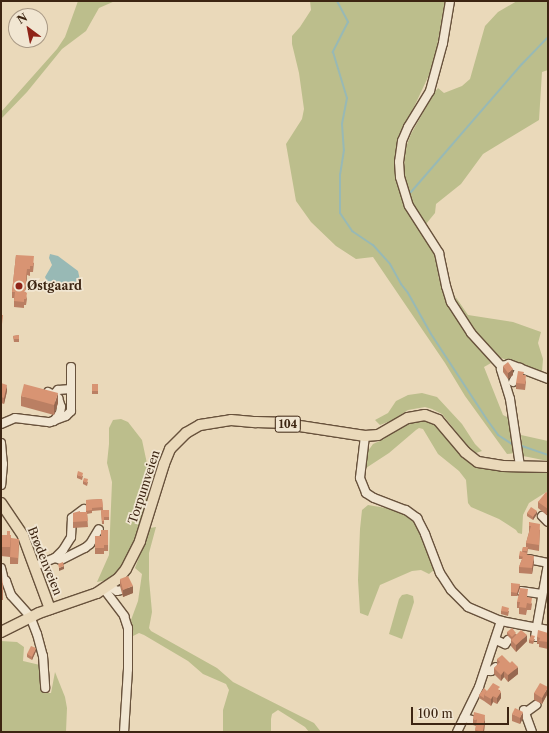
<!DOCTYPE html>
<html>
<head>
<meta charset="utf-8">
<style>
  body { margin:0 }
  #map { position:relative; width:549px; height:733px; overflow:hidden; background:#ead9ba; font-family:"Libre Caslon Text",serif }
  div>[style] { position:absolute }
  .green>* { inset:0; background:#bcbe8c }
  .water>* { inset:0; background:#98b9b5 }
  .stream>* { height:2px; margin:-1px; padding:0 1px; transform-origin:1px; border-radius:1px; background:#98b9b5 }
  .roads { filter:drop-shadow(1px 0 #68523c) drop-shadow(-1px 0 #68523c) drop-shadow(0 1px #68523c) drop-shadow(0 -1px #68523c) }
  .minor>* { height:8px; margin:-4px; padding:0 4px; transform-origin:4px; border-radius:4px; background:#f1e6d2 }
  .major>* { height:10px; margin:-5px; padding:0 5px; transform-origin:5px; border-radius:5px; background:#ead9ba }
  .wall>* { inset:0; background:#ba7f63 }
  .shaded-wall>* { inset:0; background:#976850 }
  .building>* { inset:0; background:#d89473 }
  .dots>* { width:11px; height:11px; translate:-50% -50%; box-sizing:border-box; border:2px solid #f1e6d2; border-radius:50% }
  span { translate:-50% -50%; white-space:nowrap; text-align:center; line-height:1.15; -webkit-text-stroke:3.5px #f1e6d2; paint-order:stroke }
  .shield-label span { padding:1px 3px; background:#f1e6d2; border:1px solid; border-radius:3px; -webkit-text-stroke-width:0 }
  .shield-label { font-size:11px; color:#3d2512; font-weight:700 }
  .poi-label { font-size:12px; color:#3d2512; font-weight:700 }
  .left { translate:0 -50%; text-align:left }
  .street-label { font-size:12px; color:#3d2512 }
  .frame { position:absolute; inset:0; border:2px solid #3d2512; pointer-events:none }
  .north { position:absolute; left:8px; top:8px; width:40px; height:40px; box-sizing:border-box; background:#f1e6d2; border:1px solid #a99985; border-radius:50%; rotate:328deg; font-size:11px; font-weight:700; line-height:16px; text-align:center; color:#3d2512 }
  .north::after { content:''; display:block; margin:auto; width:14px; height:18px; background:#8f2418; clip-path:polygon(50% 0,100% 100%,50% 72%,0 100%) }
  .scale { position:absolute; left:411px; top:707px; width:98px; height:18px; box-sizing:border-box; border:2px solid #3d2512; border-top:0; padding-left:5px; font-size:12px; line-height:14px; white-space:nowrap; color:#3d2512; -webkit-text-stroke:3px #f1e6d2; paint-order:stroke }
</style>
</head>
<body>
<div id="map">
  <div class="green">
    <div style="clip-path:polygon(78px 1px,115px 1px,99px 8px,86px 31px,62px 49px,27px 92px,1px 119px,1px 112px,57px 49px,65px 37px)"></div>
    <div style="clip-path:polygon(310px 1px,445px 1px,436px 52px,429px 75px,399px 139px,395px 167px,397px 181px,402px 199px,435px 254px,439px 279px,450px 307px,463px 328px,491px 363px,484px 367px,503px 415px,511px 419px,515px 453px,507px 454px,465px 396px,445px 363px,373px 257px,356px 259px,336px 246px,311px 222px,296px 201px,286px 144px,302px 119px,304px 109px,299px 73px,292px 44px,292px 36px,300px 27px,311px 10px)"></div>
    <div style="clip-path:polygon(517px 1px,548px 1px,548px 70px,542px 72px,539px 120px,483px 154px,461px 184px,436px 204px,435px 213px,426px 224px,420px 216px,407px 194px,403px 177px,406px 147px,411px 134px,434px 93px,438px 88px,444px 93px,462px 86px,470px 79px,485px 26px,498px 12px)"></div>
    <div style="clip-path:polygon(455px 296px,468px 315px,513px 322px,541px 332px,538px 343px,543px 359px,542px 372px,495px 356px,472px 331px,458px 306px)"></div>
    <div style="clip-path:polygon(422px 393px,437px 397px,462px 424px,475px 444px,482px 451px,476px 453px,467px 445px,442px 414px,432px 409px,425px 407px,408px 410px,393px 420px,380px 425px,375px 420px,388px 413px,396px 401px,408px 395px)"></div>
    <div style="clip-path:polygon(422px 418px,436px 423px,456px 450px,471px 464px,480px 467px,548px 472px,548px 491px,529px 503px,523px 515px,522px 534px,518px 533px,516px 530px,499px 519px,471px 507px,468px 503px,466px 480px,459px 471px,438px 454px,423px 429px,419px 428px,416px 430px,389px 453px,366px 468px,368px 451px,373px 444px,384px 439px,389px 433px,402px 425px)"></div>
    <div style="clip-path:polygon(121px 419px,128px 422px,142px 440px,149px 473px,154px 481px,139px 531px,120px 571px,108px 580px,97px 582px,109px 555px,112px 482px,107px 463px,109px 444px,109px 428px,113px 420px)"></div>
    <div style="clip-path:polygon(521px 435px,548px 441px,548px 461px,523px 456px)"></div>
    <div style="clip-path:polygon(368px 505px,398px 510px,410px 518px,419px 529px,434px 570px,429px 574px,421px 570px,412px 571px,380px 585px,368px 616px,360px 613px,358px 580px,360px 529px,362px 510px)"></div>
    <div style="clip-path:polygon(156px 527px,149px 553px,149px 579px,152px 612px,149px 628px,151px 631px,217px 668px,233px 682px,314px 723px,321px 732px,309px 732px,305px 727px,278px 710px,272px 714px,271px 719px,271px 732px,223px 732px,223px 710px,229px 690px,226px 684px,203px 674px,188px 661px,144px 635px,139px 633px,133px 636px,130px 632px,132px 625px,131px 620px,138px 601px,142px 574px,135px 568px,150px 528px)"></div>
    <div style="clip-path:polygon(407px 594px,413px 596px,414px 602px,402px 639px,389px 634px,399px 599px,402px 595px)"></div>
    <div style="clip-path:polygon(1px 641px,17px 642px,24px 647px,23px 661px,40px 665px,44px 669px,43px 693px,51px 693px,55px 672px,65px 697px,67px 708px,66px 732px,1px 732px)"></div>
  </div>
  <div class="water">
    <div style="clip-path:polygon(50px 254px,58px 256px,78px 271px,80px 280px,76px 286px,70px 289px,51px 290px,45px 277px,52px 265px,49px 258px)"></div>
  </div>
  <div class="stream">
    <div style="left:337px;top:1px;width:24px;rotate:62deg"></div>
    <div style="left:348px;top:22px;width:34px;rotate:117deg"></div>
    <div style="left:333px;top:52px;width:48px;rotate:73.1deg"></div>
    <div style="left:347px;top:98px;width:26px;rotate:101deg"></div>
    <div style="left:342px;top:124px;width:26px;rotate:86deg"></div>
    <div style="left:344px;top:150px;width:24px;rotate:99deg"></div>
    <div style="left:340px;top:174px;width:39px;rotate:90deg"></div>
    <div style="left:340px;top:213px;width:22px;rotate:56deg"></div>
    <div style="left:352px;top:231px;width:25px;rotate:34deg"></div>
    <div style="left:373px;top:245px;width:25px;rotate:48deg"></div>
    <div style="left:390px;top:264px;width:23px;rotate:61deg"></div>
    <div style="left:401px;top:284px;width:11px;rotate:52deg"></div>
    <div style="left:408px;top:293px;width:47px;rotate:60.7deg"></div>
    <div style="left:431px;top:334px;width:104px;rotate:56.8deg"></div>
    <div style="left:488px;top:421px;width:17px;rotate:54deg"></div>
    <div style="left:498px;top:435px;width:17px;rotate:33deg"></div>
    <div style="left:411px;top:192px;width:169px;rotate:-49.1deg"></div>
    <div style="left:522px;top:64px;width:37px;rotate:-46deg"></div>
    <div style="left:522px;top:446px;width:28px;rotate:19deg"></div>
  </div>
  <div class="roads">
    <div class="minor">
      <div style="left:450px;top:1px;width:43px;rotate:99.5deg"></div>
      <div style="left:443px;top:43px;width:50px;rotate:105.2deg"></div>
      <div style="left:430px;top:91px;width:42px;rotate:121.4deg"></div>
      <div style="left:408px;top:127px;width:15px;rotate:113deg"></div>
      <div style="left:402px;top:141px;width:21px;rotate:98deg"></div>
      <div style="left:399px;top:162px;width:15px;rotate:86deg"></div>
      <div style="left:400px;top:177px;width:30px;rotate:73deg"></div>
      <div style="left:409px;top:206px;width:56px;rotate:57.4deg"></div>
      <div style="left:439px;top:253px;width:34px;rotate:78deg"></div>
      <div style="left:446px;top:286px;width:17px;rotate:73deg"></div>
      <div style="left:451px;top:302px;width:37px;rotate:57deg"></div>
      <div style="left:471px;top:333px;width:46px;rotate:47.6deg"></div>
      <div style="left:513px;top:382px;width:16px;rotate:-63deg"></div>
      <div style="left:48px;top:392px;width:12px;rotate:31deg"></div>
      <div style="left:58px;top:398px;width:9px;rotate:72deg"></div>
      <div style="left:61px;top:407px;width:6px;rotate:99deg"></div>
      <div style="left:60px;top:413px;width:10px;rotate:127deg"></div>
      <div style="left:53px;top:395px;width:7px;rotate:-45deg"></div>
      <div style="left:58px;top:390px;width:13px;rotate:-4deg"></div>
      <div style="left:1px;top:424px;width:15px;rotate:-23deg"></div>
      <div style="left:15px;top:418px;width:35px;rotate:7deg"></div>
      <div style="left:50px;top:422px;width:17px;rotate:-21deg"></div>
      <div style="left:66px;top:416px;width:7px;rotate:-45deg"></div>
      <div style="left:71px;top:411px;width:44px;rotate:-90deg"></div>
      <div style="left:365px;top:436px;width:42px;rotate:96.8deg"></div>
      <div style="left:360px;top:478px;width:16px;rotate:68deg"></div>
      <div style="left:366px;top:493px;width:9px;rotate:32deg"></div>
      <div style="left:374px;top:498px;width:34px;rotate:21deg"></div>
      <div style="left:406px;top:510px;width:14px;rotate:36deg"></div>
      <div style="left:417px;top:518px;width:18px;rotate:63deg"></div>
      <div style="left:425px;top:534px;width:42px;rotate:69deg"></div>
      <div style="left:440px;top:573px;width:20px;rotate:57deg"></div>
      <div style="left:451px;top:590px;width:24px;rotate:45deg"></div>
      <div style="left:468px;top:607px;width:36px;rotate:23deg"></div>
      <div style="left:1px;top:443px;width:21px;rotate:85deg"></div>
      <div style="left:3px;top:464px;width:21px;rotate:95deg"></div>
      <div style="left:520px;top:466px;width:68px;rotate:-98.5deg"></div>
      <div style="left:510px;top:399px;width:31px;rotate:-107deg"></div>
      <div style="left:501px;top:369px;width:4px;rotate:-56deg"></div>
      <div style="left:503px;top:366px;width:6px;rotate:-18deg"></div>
      <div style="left:509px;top:364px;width:42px;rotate:21deg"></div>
      <div style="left:542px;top:516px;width:8px;rotate:45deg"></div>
      <div style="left:55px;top:558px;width:6px;rotate:18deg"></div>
      <div style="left:61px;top:560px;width:27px;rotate:-27deg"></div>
      <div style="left:85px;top:548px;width:6px;rotate:-39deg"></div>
      <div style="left:90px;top:544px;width:17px;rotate:-59deg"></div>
      <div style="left:528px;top:559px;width:20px;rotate:11deg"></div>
      <div style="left:35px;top:566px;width:22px;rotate:-22deg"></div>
      <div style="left:55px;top:558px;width:11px;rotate:-45deg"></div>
      <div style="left:63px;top:550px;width:15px;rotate:-58deg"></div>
      <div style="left:71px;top:537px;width:19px;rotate:-87deg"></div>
      <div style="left:72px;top:518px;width:15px;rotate:-37deg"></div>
      <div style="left:1px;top:568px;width:8px;rotate:76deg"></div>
      <div style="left:1px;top:576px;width:7px;rotate:45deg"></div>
      <div style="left:6px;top:581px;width:15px;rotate:70deg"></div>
      <div style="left:11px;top:595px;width:28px;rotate:48deg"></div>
      <div style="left:30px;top:616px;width:19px;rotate:69deg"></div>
      <div style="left:37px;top:634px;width:23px;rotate:75deg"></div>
      <div style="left:43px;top:656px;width:32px;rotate:86deg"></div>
      <div style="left:109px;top:586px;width:9px;rotate:32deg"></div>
      <div style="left:117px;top:591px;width:4px;rotate:-14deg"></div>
      <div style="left:104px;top:589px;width:34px;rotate:53deg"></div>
      <div style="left:124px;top:616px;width:13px;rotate:72deg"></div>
      <div style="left:128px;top:628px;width:41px;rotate:90deg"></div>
      <div style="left:128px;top:669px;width:63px;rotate:93.6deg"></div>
      <div style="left:521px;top:591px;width:21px;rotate:8deg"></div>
      <div style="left:535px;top:637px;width:74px;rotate:-79.9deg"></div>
      <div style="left:496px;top:640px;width:10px;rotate:24deg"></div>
      <div style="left:505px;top:644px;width:5px;rotate:-53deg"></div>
      <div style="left:485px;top:671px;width:6px"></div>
      <div style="left:491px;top:671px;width:6px;rotate:-39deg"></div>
      <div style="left:524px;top:710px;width:23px;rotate:70deg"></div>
      <div style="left:525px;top:713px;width:14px;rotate:-36deg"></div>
      <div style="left:464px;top:718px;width:8px;rotate:14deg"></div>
      <div style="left:457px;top:732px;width:50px;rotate:-63.9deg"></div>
      <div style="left:479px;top:687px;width:70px;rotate:-71.6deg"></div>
      <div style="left:501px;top:621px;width:48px;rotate:10.8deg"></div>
    </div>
    <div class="major">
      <div style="left:1px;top:503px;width:40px;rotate:56deg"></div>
      <div style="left:23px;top:536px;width:78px;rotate:69.7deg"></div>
      <div style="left:1px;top:632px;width:42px;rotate:-26.6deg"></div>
      <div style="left:39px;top:613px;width:61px;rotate:-19deg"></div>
      <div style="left:97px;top:593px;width:25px;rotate:-34deg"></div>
      <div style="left:118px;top:579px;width:13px;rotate:-51deg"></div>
      <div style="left:126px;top:569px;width:31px;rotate:-63deg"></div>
      <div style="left:140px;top:541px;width:81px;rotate:-72.7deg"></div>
      <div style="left:164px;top:464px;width:16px;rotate:-68deg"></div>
      <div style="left:170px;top:449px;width:23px;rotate:-45deg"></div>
      <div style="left:186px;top:433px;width:16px;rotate:-30deg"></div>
      <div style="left:200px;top:425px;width:31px;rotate:-9deg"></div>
      <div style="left:231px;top:420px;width:25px;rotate:5deg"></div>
      <div style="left:256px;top:422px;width:24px;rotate:2deg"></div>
      <div style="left:280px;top:423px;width:86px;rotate:8.7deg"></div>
      <div style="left:365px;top:436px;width:13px;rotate:-4deg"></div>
      <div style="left:378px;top:435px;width:34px;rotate:-30deg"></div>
      <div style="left:408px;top:418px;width:17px;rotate:-10deg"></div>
      <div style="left:425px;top:415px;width:14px;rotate:21deg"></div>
      <div style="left:438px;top:420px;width:42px;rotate:49.8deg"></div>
      <div style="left:465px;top:452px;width:16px;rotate:38deg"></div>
      <div style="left:478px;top:462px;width:25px;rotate:9deg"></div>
      <div style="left:503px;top:466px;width:45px;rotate:1.3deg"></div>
    </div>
  </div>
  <div class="wall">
    <div style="clip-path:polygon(16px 255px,34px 263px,33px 272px,30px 272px,30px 276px,27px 275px,25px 292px,27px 299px,26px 305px,24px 305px,24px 308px,14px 307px,14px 298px,12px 298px,12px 292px)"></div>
    <div style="clip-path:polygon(19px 335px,19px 342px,14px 342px,13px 336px)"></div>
    <div style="clip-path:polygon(503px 366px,513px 375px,508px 379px,503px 372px)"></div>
    <div style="clip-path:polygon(524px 375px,526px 382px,525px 390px,516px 389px,516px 383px)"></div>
    <div style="clip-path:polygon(1px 383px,7px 391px,4px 404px,1px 403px)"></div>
    <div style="clip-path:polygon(92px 384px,98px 384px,98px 394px,92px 394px)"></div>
    <div style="clip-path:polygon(21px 396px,58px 403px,54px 415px,21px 406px)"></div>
    <div style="clip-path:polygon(77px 475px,83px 476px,82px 480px,77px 478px)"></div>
    <div style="clip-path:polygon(83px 481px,88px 482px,87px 486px,83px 484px)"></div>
    <div style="clip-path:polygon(548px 493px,548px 516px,538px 508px,538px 502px)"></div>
    <div style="clip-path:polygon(102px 499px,103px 510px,92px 511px,92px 513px,87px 514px,88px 527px,73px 528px,73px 513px,86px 512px,86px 500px)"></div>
    <div style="clip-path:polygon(101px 510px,109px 517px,109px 520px,104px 520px,104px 524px,102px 524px)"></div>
    <div style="clip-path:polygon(527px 513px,537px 514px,533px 520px,527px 516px)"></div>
    <div style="clip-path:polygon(529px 522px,540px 530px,539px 551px,528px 549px,527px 555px,534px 562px,532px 574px,519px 573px,519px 567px,522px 559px,519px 559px,519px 556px,522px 552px,523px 547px,526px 547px,526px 543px,529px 532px)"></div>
    <div style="clip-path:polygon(108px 530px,108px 551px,104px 551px,104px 554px,95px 554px,95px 536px,101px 536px)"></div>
    <div style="clip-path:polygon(1px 535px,10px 535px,11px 538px,19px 545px,18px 564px,10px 564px,10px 557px,1px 556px)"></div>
    <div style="clip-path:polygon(1px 572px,3px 590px,3px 600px,1px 600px)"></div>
    <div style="clip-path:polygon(120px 579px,133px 593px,123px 597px,120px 586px)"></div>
    <div style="clip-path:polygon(511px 583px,520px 588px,517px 596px,511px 596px)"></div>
    <div style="clip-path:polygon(528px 597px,532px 604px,531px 610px,527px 610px,526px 615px,519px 614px,519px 608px,517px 608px,517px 602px)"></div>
    <div style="clip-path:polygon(501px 611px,509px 611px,508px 616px,501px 614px)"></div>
    <div style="clip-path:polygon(507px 632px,516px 634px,527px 641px,516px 652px,511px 646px,511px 639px,507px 635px)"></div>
    <div style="clip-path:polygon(548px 633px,548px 649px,539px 647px,539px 644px,537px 644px,537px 637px)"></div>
    <div style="clip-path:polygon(535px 639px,533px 644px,529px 643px,529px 640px)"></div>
    <div style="clip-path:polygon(36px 651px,32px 660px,27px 657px,27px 654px)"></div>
    <div style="clip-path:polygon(497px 659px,510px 663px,518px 674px,508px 682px,504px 677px,501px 681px,494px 674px,494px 668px,497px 665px)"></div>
    <div style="clip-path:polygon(500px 690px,501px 698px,497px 704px,493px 702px,491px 706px,484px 701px,484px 700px,484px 701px,479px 698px,479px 695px,487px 691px)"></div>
    <div style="clip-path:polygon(534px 693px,548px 693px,542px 704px,534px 700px)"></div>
    <div style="clip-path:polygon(512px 714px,523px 718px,520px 724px,512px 721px)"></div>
    <div style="clip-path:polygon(473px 719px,485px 721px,484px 732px,475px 732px,476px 726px,473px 725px)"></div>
  </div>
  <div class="shaded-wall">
    <div style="clip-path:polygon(27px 269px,27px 275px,25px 299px,25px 292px)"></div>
    <div style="clip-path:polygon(513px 369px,513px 375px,508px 379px,508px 373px)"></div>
    <div style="clip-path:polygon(7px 385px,7px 391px,4px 404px,4px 398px)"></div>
    <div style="clip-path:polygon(58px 393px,58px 403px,54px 415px,54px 405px)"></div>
    <div style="clip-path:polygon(537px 511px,537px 514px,533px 520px,533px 517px)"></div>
    <div style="clip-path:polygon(534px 556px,534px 562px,532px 574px,532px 568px)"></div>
    <div style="clip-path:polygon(64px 566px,64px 569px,59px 571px,59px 568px)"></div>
    <div style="clip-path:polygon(520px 584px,520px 588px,517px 596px,517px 593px)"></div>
    <div style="clip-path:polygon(133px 586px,133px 593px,123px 597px,123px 590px)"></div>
    <div style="clip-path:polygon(527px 635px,527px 641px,516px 652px,516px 645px)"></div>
    <div style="clip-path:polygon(36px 648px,36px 651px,32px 660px,32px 657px)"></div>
    <div style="clip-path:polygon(518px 667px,518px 674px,508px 682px,508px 675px)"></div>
    <div style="clip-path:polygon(504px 671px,504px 677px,501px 681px,501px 675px)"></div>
    <div style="clip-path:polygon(548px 687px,548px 693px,542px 704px,542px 698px)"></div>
    <div style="clip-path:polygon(501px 692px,501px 698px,497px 704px,497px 698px)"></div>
    <div style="clip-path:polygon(493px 696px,493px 702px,491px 706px,491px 699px)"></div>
    <div style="clip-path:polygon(523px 712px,523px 718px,520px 724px,520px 718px)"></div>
    <div style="clip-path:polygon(485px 715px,485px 721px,484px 732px,483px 732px)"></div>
  </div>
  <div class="building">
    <div style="clip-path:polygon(1px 246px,2px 246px,1px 255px)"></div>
    <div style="clip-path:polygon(16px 255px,34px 256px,33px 266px,30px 266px,30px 269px,27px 269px,25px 292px,27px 293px,26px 299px,24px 299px,24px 302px,14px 301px,15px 292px,12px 292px)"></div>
    <div style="clip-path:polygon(1px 257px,2px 257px,2px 266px,1px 266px)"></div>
    <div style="clip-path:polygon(1px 315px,3px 315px,2px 324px,1px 324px)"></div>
    <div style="clip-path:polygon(19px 335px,19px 339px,14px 339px,13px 336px)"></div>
    <div style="clip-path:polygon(508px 362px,513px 369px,508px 373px,503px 366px)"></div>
    <div style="clip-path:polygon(518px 371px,524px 372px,523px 375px,526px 375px,525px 384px,516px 383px)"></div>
    <div style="clip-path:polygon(1px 383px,7px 385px,4px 398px,1px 397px)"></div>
    <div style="clip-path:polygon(24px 384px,58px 393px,54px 405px,21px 396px)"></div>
    <div style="clip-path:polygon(92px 384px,98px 384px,98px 391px,92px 391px)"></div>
    <div style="clip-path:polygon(78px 471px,83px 473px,82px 477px,77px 475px)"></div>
    <div style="clip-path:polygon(84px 478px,88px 479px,87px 483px,83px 481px)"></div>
    <div style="clip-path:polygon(546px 492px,548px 493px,548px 509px,538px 502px)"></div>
    <div style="clip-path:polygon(102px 499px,103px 507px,92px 508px,92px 510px,86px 511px,86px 500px)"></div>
    <div style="clip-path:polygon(531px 507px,537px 511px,533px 517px,527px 513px)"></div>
    <div style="clip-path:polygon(101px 510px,109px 510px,109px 517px,104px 517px,104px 521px,102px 521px)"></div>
    <div style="clip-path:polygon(80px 511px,80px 512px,87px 512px,88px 521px,73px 522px,73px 513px)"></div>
    <div style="clip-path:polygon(529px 522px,540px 524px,539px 545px,526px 543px,531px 526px,529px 526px)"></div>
    <div style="clip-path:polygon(101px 530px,108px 530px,108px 545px,104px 545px,104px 548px,95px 548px,95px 536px,101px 536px)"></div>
    <div style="clip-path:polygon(7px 531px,10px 531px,10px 535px,7px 535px)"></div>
    <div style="clip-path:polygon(1px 535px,11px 535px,10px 547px,1px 547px)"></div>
    <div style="clip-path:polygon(11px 538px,19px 539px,18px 558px,10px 557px)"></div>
    <div style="clip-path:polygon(523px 547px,528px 547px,527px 551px,522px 551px)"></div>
    <div style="clip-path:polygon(520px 551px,527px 553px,526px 555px,524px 554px,524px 557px,519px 556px)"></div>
    <div style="clip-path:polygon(524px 554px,534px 556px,532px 568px,519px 567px)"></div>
    <div style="clip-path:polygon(63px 562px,64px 566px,59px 568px,58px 564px)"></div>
    <div style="clip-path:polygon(1px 572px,2px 572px,3px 590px,1px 591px)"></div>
    <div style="clip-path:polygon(128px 576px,133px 586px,123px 590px,120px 579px)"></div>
    <div style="clip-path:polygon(511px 583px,520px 584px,517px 593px,511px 592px)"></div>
    <div style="clip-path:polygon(520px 588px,528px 589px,527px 597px,532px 598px,531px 604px,527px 603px,526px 608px,519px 607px,520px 602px,517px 602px)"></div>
    <div style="clip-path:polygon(502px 606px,509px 608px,508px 612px,501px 611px)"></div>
    <div style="clip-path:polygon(512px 628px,516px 633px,512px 637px,507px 632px)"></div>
    <div style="clip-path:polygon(521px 630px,527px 635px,516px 645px,511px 640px)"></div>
    <div style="clip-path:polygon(538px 630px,548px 633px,548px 642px,539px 641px,540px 638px,537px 637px)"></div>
    <div style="clip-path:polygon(531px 635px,535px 636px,533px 641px,529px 640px)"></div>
    <div style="clip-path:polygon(31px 646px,36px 648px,32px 657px,27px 654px)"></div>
    <div style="clip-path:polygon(502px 655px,510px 663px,512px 661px,518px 667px,508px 675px,504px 671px,501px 675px,494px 668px,500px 662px,497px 659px)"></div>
    <div style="clip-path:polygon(493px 683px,500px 687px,498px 689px,501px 692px,497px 698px,493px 696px,491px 699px,484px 695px)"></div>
    <div style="clip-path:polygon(540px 683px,548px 687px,542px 698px,534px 693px)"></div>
    <div style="clip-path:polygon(484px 688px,487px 691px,484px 695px,484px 698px,479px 695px)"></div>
    <div style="clip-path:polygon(515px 708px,523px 712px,520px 718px,512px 714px)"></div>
    <div style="clip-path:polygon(474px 712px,485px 715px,483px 732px,475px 730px,477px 720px,473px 719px)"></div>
    <div style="clip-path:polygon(516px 731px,520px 731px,520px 732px,516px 732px)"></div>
  </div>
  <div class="dots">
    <div style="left:19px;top:286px;background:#8f2418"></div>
  </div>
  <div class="shield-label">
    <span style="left:288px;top:424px">104</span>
  </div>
  <div class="poi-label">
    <span class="left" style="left:27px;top:286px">Østgaard</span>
  </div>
  <div class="street-label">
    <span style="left:144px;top:487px;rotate:-72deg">Torpumveien</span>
    <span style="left:45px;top:561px;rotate:68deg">Brødenveien</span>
  </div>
  <div class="frame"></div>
  <div class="north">N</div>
  <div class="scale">100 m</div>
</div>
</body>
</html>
